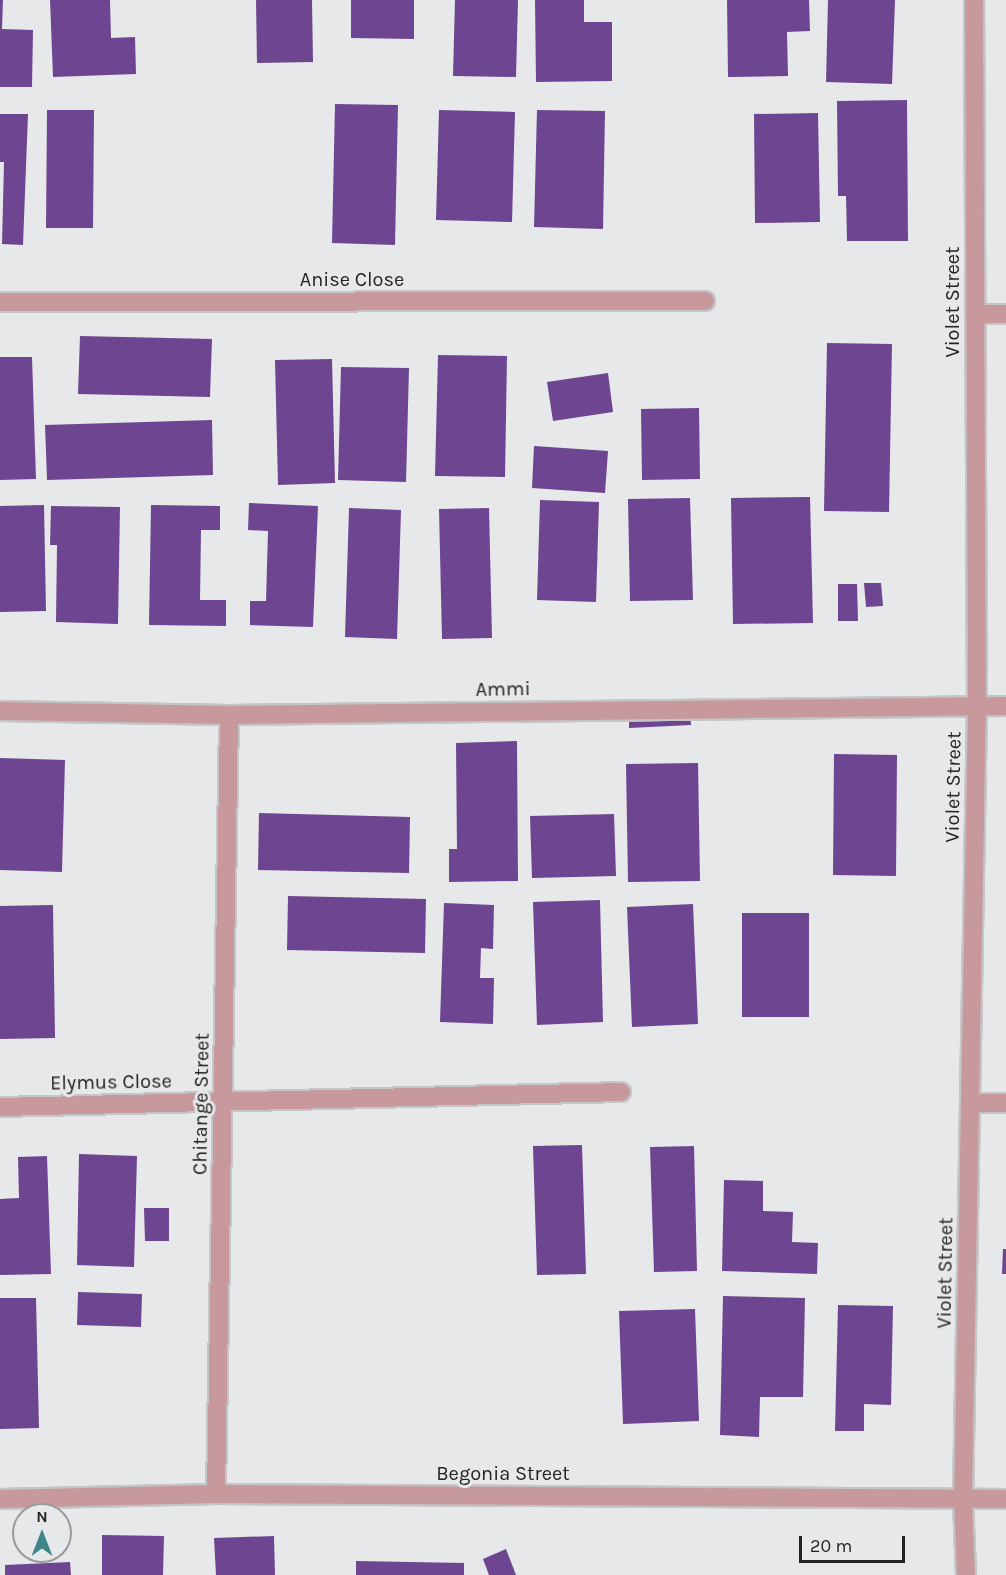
<!DOCTYPE html>
<html>
<head>
<meta charset="utf-8">
<style>
  body { margin:0 }
  #map { position:relative; width:1006px; height:1575px; overflow:hidden; background:#e7e8e9; font-family:Karla,sans-serif }
  div>[style] { position:absolute }
  .building>* { inset:0; background:#6e4591 }
  .roads { filter:drop-shadow(2px 0 #c4c5c5) drop-shadow(-2px 0 #c4c5c5) drop-shadow(0 2px #c4c5c5) drop-shadow(0 -2px #c4c5c5) }
  .minor>* { height:18px; margin:-9px; padding:0 9px; transform-origin:9px; border-radius:9px; background:#c8999c }
  span { translate:-50% -50%; white-space:nowrap; text-align:center; line-height:1.15; -webkit-text-stroke:6px #e7e8e9; paint-order:stroke }
  .street-label { font-size:20px; color:#232323 }
  .north { position:absolute; left:12px; top:1503px; width:60px; height:60px; box-sizing:border-box; background:#e7e8e9; border:2px solid #99999a; border-radius:50%; rotate:0deg; font-size:16px; font-weight:700; line-height:24px; text-align:center; color:#232323 }
  .north::after { content:''; display:block; margin:auto; width:21px; height:27px; background:#3e8689; clip-path:polygon(50% 0,100% 100%,50% 72%,0 100%) }
  .scale { position:absolute; left:799px; top:1536px; width:106px; height:27px; box-sizing:border-box; border:3px solid #232323; border-top:0; padding-left:8px; font-size:18px; line-height:21px; white-space:nowrap; color:#232323; -webkit-text-stroke:4px #e7e8e9; paint-order:stroke }
</style>
</head>
<body>
<div id="map">
  <div class="building">
    <div style="clip-path:polygon(0 0,3px 0,2px 29px,33px 30px,32px 87px,0 87px)"></div>
    <div style="clip-path:polygon(50px 0,110px 0,111px 38px,135px 37px,136px 74px,53px 77px)"></div>
    <div style="clip-path:polygon(256px 0,312px 0,313px 62px,257px 63px)"></div>
    <div style="clip-path:polygon(351px 0,414px 0,414px 39px,351px 38px)"></div>
    <div style="clip-path:polygon(455px 0,518px 0,516px 77px,453px 76px)"></div>
    <div style="clip-path:polygon(535px 0,584px 0,584px 22px,612px 22px,612px 81px,536px 82px)"></div>
    <div style="clip-path:polygon(727px 0,809px 0,810px 31px,787px 32px,788px 76px,728px 77px)"></div>
    <div style="clip-path:polygon(828px 0,895px 0,892px 84px,826px 82px)"></div>
    <div style="clip-path:polygon(907px 100px,908px 241px,847px 241px,846px 196px,838px 196px,837px 101px)"></div>
    <div style="clip-path:polygon(335px 104px,398px 105px,395px 245px,332px 243px)"></div>
    <div style="clip-path:polygon(47px 110px,94px 110px,93px 228px,46px 228px)"></div>
    <div style="clip-path:polygon(439px 110px,515px 112px,512px 222px,436px 220px)"></div>
    <div style="clip-path:polygon(537px 110px,605px 111px,603px 229px,534px 227px)"></div>
    <div style="clip-path:polygon(818px 113px,820px 222px,755px 223px,754px 114px)"></div>
    <div style="clip-path:polygon(0 114px,28px 114px,23px 245px,2px 244px,4px 162px,0 162px)"></div>
    <div style="clip-path:polygon(80px 336px,212px 339px,210px 397px,78px 394px)"></div>
    <div style="clip-path:polygon(827px 343px,892px 344px,889px 512px,824px 511px)"></div>
    <div style="clip-path:polygon(438px 355px,507px 356px,505px 477px,435px 476px)"></div>
    <div style="clip-path:polygon(0 357px,32px 357px,36px 479px,0 480px)"></div>
    <div style="clip-path:polygon(332px 359px,335px 483px,278px 485px,275px 360px)"></div>
    <div style="clip-path:polygon(341px 367px,409px 368px,406px 482px,338px 480px)"></div>
    <div style="clip-path:polygon(608px 373px,613px 412px,553px 421px,547px 382px)"></div>
    <div style="clip-path:polygon(699px 408px,700px 479px,642px 480px,641px 409px)"></div>
    <div style="clip-path:polygon(212px 420px,213px 475px,47px 480px,45px 425px)"></div>
    <div style="clip-path:polygon(534px 446px,608px 451px,605px 493px,532px 488px)"></div>
    <div style="clip-path:polygon(810px 497px,813px 623px,733px 624px,731px 498px)"></div>
    <div style="clip-path:polygon(690px 498px,693px 600px,630px 601px,628px 499px)"></div>
    <div style="clip-path:polygon(540px 500px,599px 502px,596px 602px,537px 600px)"></div>
    <div style="clip-path:polygon(249px 503px,318px 506px,313px 627px,250px 625px,250px 601px,266px 601px,268px 531px,248px 530px)"></div>
    <div style="clip-path:polygon(44px 505px,46px 611px,0 612px,0 506px)"></div>
    <div style="clip-path:polygon(151px 505px,220px 506px,220px 530px,201px 530px,200px 600px,226px 600px,226px 626px,149px 625px)"></div>
    <div style="clip-path:polygon(51px 506px,120px 507px,118px 624px,56px 622px,57px 545px,50px 545px)"></div>
    <div style="clip-path:polygon(349px 508px,401px 510px,397px 639px,345px 637px)"></div>
    <div style="clip-path:polygon(489px 508px,492px 638px,442px 639px,439px 509px)"></div>
    <div style="clip-path:polygon(864px 583px,881px 583px,883px 606px,866px 607px)"></div>
    <div style="clip-path:polygon(838px 584px,857px 584px,858px 621px,838px 621px)"></div>
    <div style="clip-path:polygon(690px 701px,691px 725px,629px 728px,629px 703px)"></div>
    <div style="clip-path:polygon(517px 741px,518px 881px,449px 882px,449px 849px,457px 849px,456px 743px)"></div>
    <div style="clip-path:polygon(834px 754px,897px 755px,896px 876px,833px 875px)"></div>
    <div style="clip-path:polygon(0 758px,65px 760px,62px 872px,0 870px)"></div>
    <div style="clip-path:polygon(698px 763px,700px 881px,628px 882px,626px 764px)"></div>
    <div style="clip-path:polygon(259px 813px,410px 817px,409px 873px,258px 870px)"></div>
    <div style="clip-path:polygon(614px 814px,616px 876px,532px 878px,530px 816px)"></div>
    <div style="clip-path:polygon(288px 896px,426px 899px,425px 953px,287px 950px)"></div>
    <div style="clip-path:polygon(600px 900px,603px 1022px,537px 1025px,533px 902px)"></div>
    <div style="clip-path:polygon(444px 903px,494px 905px,493px 949px,481px 948px,480px 978px,494px 978px,493px 1024px,440px 1022px)"></div>
    <div style="clip-path:polygon(693px 904px,698px 1024px,632px 1027px,627px 907px)"></div>
    <div style="clip-path:polygon(53px 905px,55px 1038px,0 1039px,0 906px)"></div>
    <div style="clip-path:polygon(742px 913px,809px 913px,809px 1017px,742px 1017px)"></div>
    <div style="clip-path:polygon(582px 1145px,586px 1274px,537px 1275px,533px 1146px)"></div>
    <div style="clip-path:polygon(694px 1146px,697px 1271px,654px 1272px,650px 1147px)"></div>
    <div style="clip-path:polygon(79px 1154px,137px 1156px,134px 1267px,77px 1265px)"></div>
    <div style="clip-path:polygon(47px 1156px,51px 1274px,0 1275px,0 1199px,19px 1198px,18px 1157px)"></div>
    <div style="clip-path:polygon(724px 1180px,763px 1181px,763px 1211px,793px 1212px,792px 1242px,818px 1243px,817px 1274px,722px 1271px)"></div>
    <div style="clip-path:polygon(144px 1208px,169px 1208px,169px 1241px,145px 1241px)"></div>
    <div style="clip-path:polygon(1003px 1249px,1006px 1249px,1006px 1274px,1002px 1274px)"></div>
    <div style="clip-path:polygon(78px 1292px,142px 1294px,141px 1327px,77px 1325px)"></div>
    <div style="clip-path:polygon(723px 1296px,805px 1298px,803px 1397px,760px 1397px,759px 1437px,720px 1435px)"></div>
    <div style="clip-path:polygon(0 1298px,36px 1298px,39px 1428px,0 1429px)"></div>
    <div style="clip-path:polygon(838px 1305px,893px 1306px,891px 1405px,864px 1404px,864px 1431px,835px 1431px)"></div>
    <div style="clip-path:polygon(695px 1309px,699px 1421px,623px 1424px,619px 1311px)"></div>
    <div style="clip-path:polygon(102px 1535px,164px 1536px,163px 1575px,102px 1575px)"></div>
    <div style="clip-path:polygon(274px 1536px,275px 1575px,216px 1575px,214px 1538px)"></div>
    <div style="clip-path:polygon(506px 1549px,516px 1575px,489px 1575px,483px 1559px)"></div>
    <div style="clip-path:polygon(356px 1561px,464px 1563px,464px 1575px,356px 1575px)"></div>
    <div style="clip-path:polygon(70px 1562px,71px 1575px,5px 1575px,5px 1565px)"></div>
  </div>
  <div class="roads">
    <div class="minor">
      <div style="left:0;top:302px;width:705px;rotate:-0.08deg"></div>
      <div style="left:975px;top:314px;width:31px"></div>
      <div style="left:0;top:711px;width:229px;rotate:1deg"></div>
      <div style="left:229px;top:715px;width:777px;rotate:-0.66deg"></div>
      <div style="left:971px;top:1103px;width:35px"></div>
      <div style="left:0;top:1107px;width:621px;rotate:-1.38deg"></div>
      <div style="left:216px;top:1494px;width:779px;rotate:-89.04deg"></div>
      <div style="left:0;top:1499px;width:216px;rotate:-1.3deg"></div>
      <div style="left:216px;top:1494px;width:790px;rotate:0.36deg"></div>
      <div style="left:966px;top:1575px;width:76px;rotate:-92.3deg"></div>
      <div style="left:963px;top:1499px;width:793px;rotate:-88.99deg"></div>
      <div style="left:977px;top:706px;width:706px;rotate:-90.24deg"></div>
    </div>
  </div>
  <div class="street-label">
    <span style="left:352px;top:279px">Anise Close</span>
    <span style="left:952px;top:302px;rotate:-90deg">Violet Street</span>
    <span style="left:503px;top:689px;rotate:-1deg">Ammi</span>
    <span style="left:953px;top:787px;rotate:-89deg">Violet Street</span>
    <span style="left:111px;top:1082px;rotate:-1deg">Elymus Close</span>
    <span style="left:201px;top:1104px;rotate:-89deg">Chitange Street</span>
    <span style="left:945px;top:1273px;rotate:-89deg">Violet Street</span>
    <span style="left:503px;top:1473px">Begonia Street</span>
  </div>
  <div class="north">N</div>
  <div class="scale">20 m</div>
</div>
</body>
</html>
